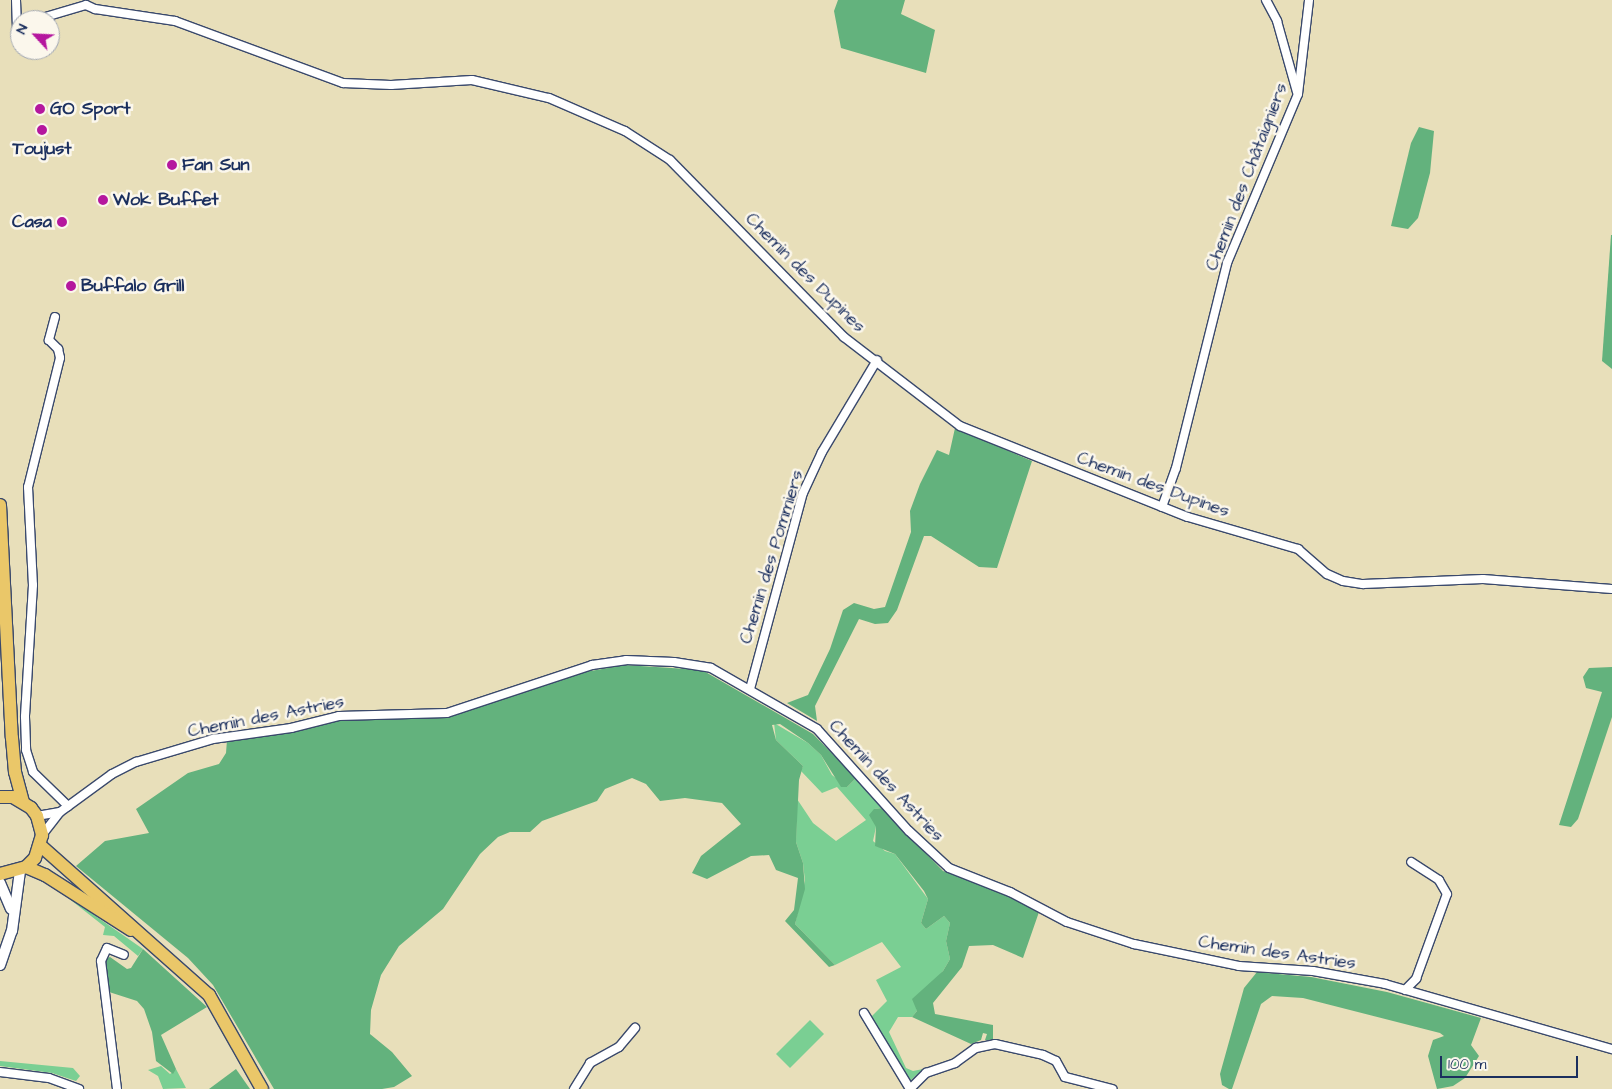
<!DOCTYPE html>
<html>
<head>
<meta charset="utf-8">
<style>
  body { margin:0 }
  #map { position:relative; width:1612px; height:1089px; overflow:hidden; background:#e8dfba; font-family:"Architects Daughter",sans-serif }
  div>[style] { position:absolute }
  .green>* { inset:0; background:#7acf93 }
  .forest>* { inset:0; background:#63b27d }
  .roads { filter:drop-shadow(1px 0 #3a496c) drop-shadow(-1px 0 #3a496c) drop-shadow(0 1px #3a496c) drop-shadow(0 -1px #3a496c) }
  .minor>* { height:8px; margin:-4px; padding:0 4px; transform-origin:4px; border-radius:4px; background:#fff }
  .tertiary>* { height:10px; margin:-5px; padding:0 5px; transform-origin:5px; border-radius:5px; background:#fff }
  .primary>* { height:12px; margin:-6px; padding:0 6px; transform-origin:6px; border-radius:6px; background:#eac769 }
  .dots>* { width:14px; height:14px; translate:-50% -50%; box-sizing:border-box; border:2px solid #fbf7ec; border-radius:50% }
  span { translate:-50% -50%; white-space:nowrap; text-align:center; line-height:1.15; -webkit-text-stroke:5px #fbf7ec; paint-order:stroke }
  .poi-label { font-size:18px; color:#1b2f5e; font-weight:700 }
  .left { translate:0 -50%; text-align:left }
  .right { translate:-100% -50%; text-align:right }
  .street-label { font-size:18px; color:#1b2f5e }
  .north { position:absolute; left:10px; top:10px; width:50px; height:50px; box-sizing:border-box; background:#fbf7ec; border:1px solid #a1a7b3; border-radius:50%; rotate:295deg; font-size:14px; font-weight:700; line-height:20px; text-align:center; color:#1b2f5e }
  .north::after { content:''; display:block; margin:auto; width:18px; height:22px; background:#b5179e; clip-path:polygon(50% 0,100% 100%,50% 72%,0 100%) }
  .scale { position:absolute; left:1440px; top:1056px; width:138px; height:22px; box-sizing:border-box; border:2px solid #1b2f5e; border-top:0; padding-left:6px; font-size:15px; line-height:18px; white-space:nowrap; color:#1b2f5e; -webkit-text-stroke:4px #fbf7ec; paint-order:stroke }
</style>
</head>
<body>
<div id="map">
  <div class="green">
    <div style="clip-path:polygon(774px 723px,808px 743px,821px 755px,832px 775px,847px 787px,856px 778px,882px 808px,874px 809px,876px 827px,873px 841px,885px 851px,895px 854px,928px 899px,921px 923px,926px 929px,944px 916px,950px 923px,946px 941px,950px 959px,943px 971px,916px 1004px,917px 1011px,912px 1017px,898px 1017px,889px 1032px,906px 1068px,913px 1071px,923px 1069px,910px 1081px,904px 1077px,868px 1020px,887px 1001px,876px 980px,901px 967px,882px 942px,835px 965px,795px 924px,805px 881px,803px 863px,796px 842px,797px 799px,813px 823px,836px 841px,866px 820px,837px 787px,822px 793px,801px 771px,803px 766px,776px 740px)"></div>
    <div style="clip-path:polygon(58px 890px,143px 949px,138px 956px,114px 936px,103px 935px,105px 927px)"></div>
    <div style="clip-path:polygon(810px 1020px,824px 1034px,790px 1068px,776px 1054px)"></div>
    <div style="clip-path:polygon(0 1061px,73px 1068px,80px 1076px,76px 1081px,52px 1073px,0 1066px)"></div>
    <div style="clip-path:polygon(161px 1066px,170px 1074px,176px 1069px,186px 1088px,163px 1089px,158px 1076px,148px 1070px)"></div>
  </div>
  <div class="forest">
    <div style="clip-path:polygon(838px 0,905px 0,901px 14px,935px 30px,926px 73px,841px 48px,834px 11px)"></div>
    <div style="clip-path:polygon(1419px 127px,1434px 131px,1430px 173px,1418px 218px,1408px 229px,1391px 226px,1411px 143px)"></div>
    <div style="clip-path:polygon(1611px 235px,1612px 235px,1612px 369px,1602px 361px)"></div>
    <div style="clip-path:polygon(955px 428px,1032px 461px,997px 568px,979px 567px,931px 536px,924px 536px,897px 610px,888px 623px,875px 624px,859px 619px,815px 706px,817px 721px,787px 703px,808px 695px,830px 649px,843px 610px,854px 603px,874px 609px,885px 607px,911px 532px,910px 511px,920px 484px,937px 450px,949px 455px)"></div>
    <div style="clip-path:polygon(625px 665px,702px 670px,813px 734px,856px 778px,847px 787px,841px 787px,821px 755px,808px 743px,780px 724px,772px 725px,776px 740px,803px 766px,799px 780px,796px 842px,803px 863px,805px 889px,795px 924px,835px 965px,829px 967px,785px 921px,794px 910px,798px 878px,776px 870px,769px 855px,751px 856px,707px 879px,692px 873px,701px 856px,741px 824px,722px 803px,685px 798px,660px 801px,646px 784px,632px 778px,605px 789px,597px 801px,542px 821px,530px 832px,510px 832px,498px 837px,480px 854px,443px 909px,399px 946px,381px 975px,371px 1010px,370px 1034px,392px 1052px,412px 1076px,394px 1087px,382px 1089px,274px 1089px,213px 985px,188px 958px,76px 866px,105px 841px,149px 833px,136px 809px,188px 773px,219px 764px,226px 753px,227px 740px,335px 720px,453px 715px,579px 673px)"></div>
    <div style="clip-path:polygon(1612px 667px,1612px 717px,1578px 819px,1571px 827px,1559px 825px,1602px 692px,1586px 688px,1583px 677px,1589px 668px)"></div>
    <div style="clip-path:polygon(882px 808px,943px 871px,1006px 894px,1039px 912px,1023px 958px,993px 945px,969px 946px,962px 967px,933px 1003px,935px 1014px,993px 1025px,993px 1041px,985px 1040px,987px 1034px,983px 1033px,981px 1040px,971px 1044px,912px 1017px,917px 1011px,912px 999px,943px 971px,950px 959px,946px 941px,950px 923px,944px 916px,926px 929px,921px 923px,928px 899px,924px 891px,895px 854px,875px 846px,876px 827px,869px 815px,874px 809px)"></div>
    <div style="clip-path:polygon(143px 949px,207px 1007px,161px 1035px,176px 1069px,173px 1074px,156px 1061px,152px 1032px,144px 1009px,137px 1001px,106px 991px,105px 959px,110px 957px,127px 969px,131px 968px)"></div>
    <div style="clip-path:polygon(1257px 972px,1311px 977px,1387px 992px,1481px 1018px,1471px 1045px,1479px 1056px,1465px 1078px,1453px 1086px,1437px 1089px,1428px 1056px,1433px 1040px,1444px 1036px,1440px 1033px,1303px 998px,1272px 996px,1261px 1004px,1232px 1089px,1229px 1089px,1222px 1085px,1220px 1074px,1244px 988px)"></div>
    <div style="clip-path:polygon(236px 1069px,250px 1089px,209px 1089px)"></div>
  </div>
  <div class="roads">
    <div class="minor">
      <div style="left:16px;top:0;width:28px;rotate:88deg"></div>
      <div style="left:17px;top:28px;width:3px;rotate:-18deg"></div>
      <div style="left:1266px;top:0;width:24px;rotate:62deg"></div>
      <div style="left:1277px;top:21px;width:74px;rotate:74.3deg"></div>
      <div style="left:35px;top:20px;width:53px;rotate:-16.4deg"></div>
      <div style="left:86px;top:5px;width:10px;rotate:24deg"></div>
      <div style="left:95px;top:9px;width:81px;rotate:8.5deg"></div>
      <div style="left:175px;top:21px;width:179px;rotate:20.3deg"></div>
      <div style="left:343px;top:83px;width:48px;rotate:2.4deg"></div>
      <div style="left:391px;top:85px;width:81px;rotate:-3.5deg"></div>
      <div style="left:472px;top:80px;width:79px;rotate:13.2deg"></div>
      <div style="left:549px;top:98px;width:83px;rotate:23.5deg"></div>
      <div style="left:625px;top:131px;width:54px;rotate:32.8deg"></div>
      <div style="left:670px;top:160px;width:248px;rotate:45.5deg"></div>
      <div style="left:844px;top:337px;width:146px;rotate:37.5deg"></div>
      <div style="left:960px;top:426px;width:245px;rotate:21.8deg"></div>
      <div style="left:1188px;top:517px;width:115px;rotate:16.2deg"></div>
      <div style="left:1298px;top:549px;width:38px;rotate:41deg"></div>
      <div style="left:1327px;top:574px;width:17px;rotate:24deg"></div>
      <div style="left:1343px;top:581px;width:20px;rotate:9deg"></div>
      <div style="left:1363px;top:584px;width:120px;rotate:-2.4deg"></div>
      <div style="left:1483px;top:579px;width:129px;rotate:4.4deg"></div>
      <div style="left:55px;top:317px;width:24px;rotate:105deg"></div>
      <div style="left:49px;top:340px;width:13px;rotate:45deg"></div>
      <div style="left:58px;top:349px;width:9px;rotate:77deg"></div>
      <div style="left:60px;top:358px;width:133px;rotate:103.9deg"></div>
      <div style="left:28px;top:487px;width:98px;rotate:87.1deg"></div>
      <div style="left:33px;top:585px;width:132px;rotate:93.5deg"></div>
      <div style="left:25px;top:717px;width:33px;rotate:88deg"></div>
      <div style="left:26px;top:750px;width:23px;rotate:72deg"></div>
      <div style="left:33px;top:772px;width:49px;rotate:44.2deg"></div>
      <div style="left:1162px;top:507px;width:41px;rotate:-70.3deg"></div>
      <div style="left:1176px;top:468px;width:211px;rotate:-76deg"></div>
      <div style="left:1227px;top:263px;width:183px;rotate:-67.2deg"></div>
      <div style="left:1298px;top:94px;width:95px;rotate:-83.3deg"></div>
      <div style="left:750px;top:689px;width:203px;rotate:-74.9deg"></div>
      <div style="left:803px;top:493px;width:45px;rotate:-65.1deg"></div>
      <div style="left:822px;top:452px;width:107px;rotate:-59.1deg"></div>
      <div style="left:37px;top:816px;width:23px;rotate:-10deg"></div>
      <div style="left:42px;top:835px;width:29px;rotate:-52deg"></div>
      <div style="left:60px;top:812px;width:64px;rotate:-36.2deg"></div>
      <div style="left:112px;top:774px;width:27px;rotate:-27deg"></div>
      <div style="left:136px;top:762px;width:80px;rotate:-16.6deg"></div>
      <div style="left:213px;top:739px;width:79px;rotate:-8deg"></div>
      <div style="left:291px;top:728px;width:49px;rotate:-14deg"></div>
      <div style="left:339px;top:716px;width:108px;rotate:-1.6deg"></div>
      <div style="left:447px;top:713px;width:153px;rotate:-18.3deg"></div>
      <div style="left:592px;top:665px;width:34px;rotate:-8deg"></div>
      <div style="left:626px;top:660px;width:48px;rotate:2.4deg"></div>
      <div style="left:674px;top:662px;width:37px;rotate:9deg"></div>
      <div style="left:711px;top:668px;width:122px;rotate:29.9deg"></div>
      <div style="left:817px;top:729px;width:137px;rotate:48deg"></div>
      <div style="left:909px;top:831px;width:54px;rotate:42.8deg"></div>
      <div style="left:949px;top:868px;width:66px;rotate:21.5deg"></div>
      <div style="left:1010px;top:892px;width:64px;rotate:27.8deg"></div>
      <div style="left:1067px;top:922px;width:71px;rotate:18.2deg"></div>
      <div style="left:1134px;top:944px;width:107px;rotate:11.8deg"></div>
      <div style="left:1239px;top:966px;width:74px;rotate:3.9deg"></div>
      <div style="left:1313px;top:971px;width:73px;rotate:10.2deg"></div>
      <div style="left:1385px;top:984px;width:236px;rotate:16deg"></div>
      <div style="left:1405px;top:990px;width:16px;rotate:-45deg"></div>
      <div style="left:1416px;top:979px;width:90px;rotate:-70deg"></div>
      <div style="left:1447px;top:894px;width:16px;rotate:-120deg"></div>
      <div style="left:1439px;top:880px;width:33px;rotate:-147deg"></div>
      <div style="left:864px;top:1013px;width:89px;rotate:58.8deg"></div>
      <div style="left:0;top:1072px;width:49px;rotate:7deg"></div>
      <div style="left:49px;top:1078px;width:32px;rotate:20deg"></div>
      <div style="left:117px;top:1089px;width:129px;rotate:-97.1deg"></div>
      <div style="left:101px;top:961px;width:14px;rotate:-65deg"></div>
      <div style="left:107px;top:948px;width:18px;rotate:22deg"></div>
      <div style="left:574px;top:1089px;width:31px;rotate:-58deg"></div>
      <div style="left:590px;top:1063px;width:33px;rotate:-29deg"></div>
      <div style="left:619px;top:1047px;width:25px;rotate:-50deg"></div>
      <div style="left:910px;top:1089px;width:23px;rotate:-45deg"></div>
      <div style="left:926px;top:1073px;width:31px;rotate:-19deg"></div>
      <div style="left:955px;top:1063px;width:26px;rotate:-36deg"></div>
      <div style="left:976px;top:1048px;width:19px;rotate:-12deg"></div>
      <div style="left:995px;top:1044px;width:49px;rotate:12.9deg"></div>
      <div style="left:1043px;top:1055px;width:14px;rotate:25deg"></div>
      <div style="left:1056px;top:1061px;width:18px;rotate:61deg"></div>
      <div style="left:1065px;top:1077px;width:49px;rotate:14.3deg"></div>
    </div>
    <div class="tertiary">
      <div style="left:0;top:883px;width:28px;rotate:67deg"></div>
      <div style="left:0;top:965px;width:36px;rotate:-71deg"></div>
      <div style="left:12px;top:931px;width:61px;rotate:-82.4deg"></div>
    </div>
    <div class="primary">
      <div style="left:0;top:505px;width:233px;rotate:87.1deg"></div>
      <div style="left:12px;top:738px;width:34px;rotate:85deg"></div>
      <div style="left:15px;top:772px;width:30px;rotate:75deg"></div>
      <div style="left:0;top:797px;width:13px"></div>
      <div style="left:13px;top:797px;width:21px;rotate:31deg"></div>
      <div style="left:31px;top:808px;width:10px;rotate:53deg"></div>
      <div style="left:37px;top:816px;width:20px;rotate:75deg"></div>
      <div style="left:42px;top:835px;width:24px;rotate:107deg"></div>
      <div style="left:35px;top:858px;width:13px;rotate:135deg"></div>
      <div style="left:26px;top:867px;width:27px;rotate:165deg"></div>
      <div style="left:41px;top:846px;width:225px;rotate:41.6deg"></div>
      <div style="left:209px;top:995px;width:108px;rotate:60.6deg"></div>
      <div style="left:26px;top:867px;width:21px;rotate:23deg"></div>
      <div style="left:45px;top:875px;width:102px;rotate:32.6deg"></div>
    </div>
  </div>
  <div class="dots">
    <div style="left:40px;top:109px;background:#b5179e"></div>
    <div style="left:42px;top:130px;background:#b5179e"></div>
    <div style="left:172px;top:165px;background:#b5179e"></div>
    <div style="left:103px;top:200px;background:#b5179e"></div>
    <div style="left:62px;top:222px;background:#b5179e"></div>
    <div style="left:71px;top:286px;background:#b5179e"></div>
  </div>
  <div class="poi-label">
    <span class="left" style="left:50px;top:109px">GO Sport</span>
    <span style="left:42px;top:149px">Toujust</span>
    <span class="left" style="left:182px;top:165px">Fan Sun</span>
    <span class="left" style="left:113px;top:200px">Wok Buffet</span>
    <span class="right" style="left:52px;top:222px">Casa</span>
    <span class="left" style="left:81px;top:286px">Buffalo Grill</span>
  </div>
  <div class="street-label">
    <span style="left:1247px;top:177px;rotate:-69deg">Chemin des Châtaigniers</span>
    <span style="left:805px;top:273px;rotate:45deg">Chemin des Dupines</span>
    <span style="left:1153px;top:485px;rotate:20deg">Chemin des Dupines</span>
    <span style="left:772px;top:557px;rotate:-73deg">Chemin des Pommiers</span>
    <span style="left:266px;top:717px;rotate:-11deg">Chemin des Astries</span>
    <span style="left:886px;top:781px;rotate:47deg">Chemin des Astries</span>
    <span style="left:1277px;top:953px;rotate:8deg">Chemin des Astries</span>
  </div>
  <div class="north">N</div>
  <div class="scale">100 m</div>
</div>
</body>
</html>
